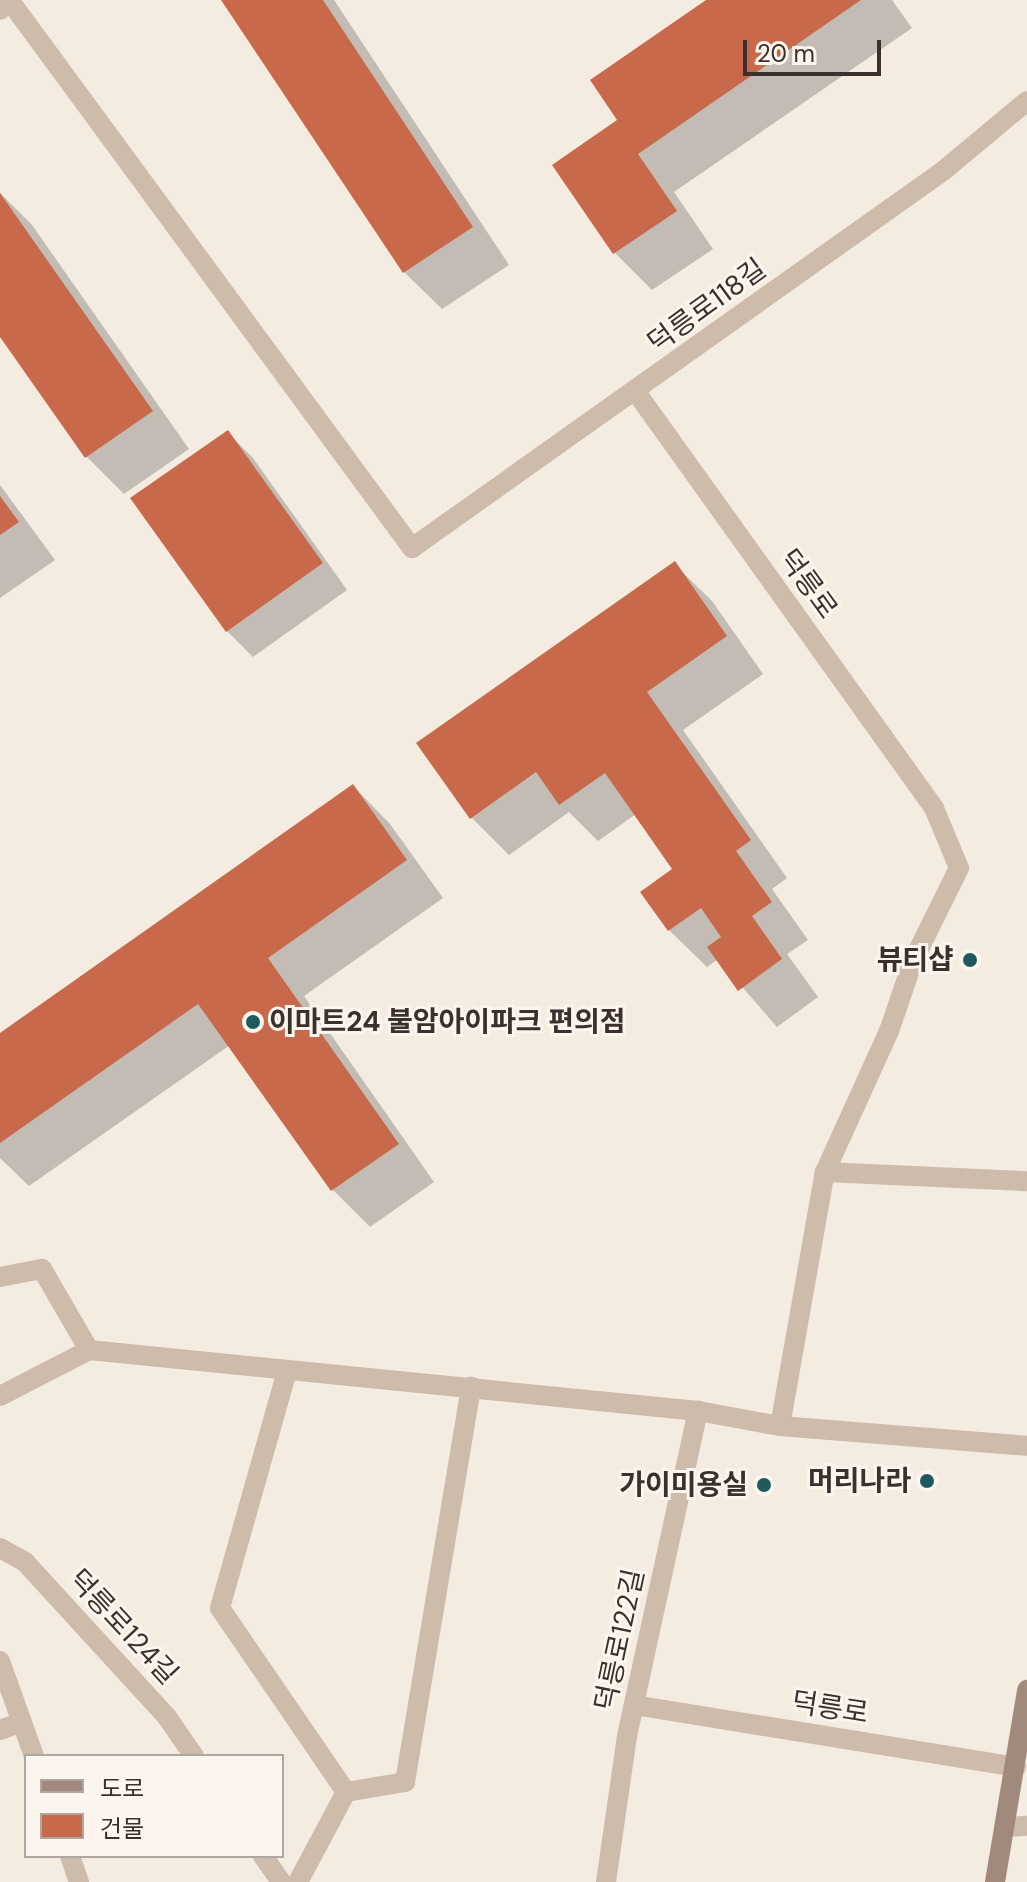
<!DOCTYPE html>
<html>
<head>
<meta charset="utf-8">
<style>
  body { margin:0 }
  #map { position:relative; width:1027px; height:1882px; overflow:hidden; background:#f4ebe1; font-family:"DM Sans","Noto Sans KR",sans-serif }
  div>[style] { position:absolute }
  .shadow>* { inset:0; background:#0003 }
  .building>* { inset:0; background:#c8694b }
  .lane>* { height:20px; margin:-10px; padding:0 10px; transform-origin:10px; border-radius:10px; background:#cdbbac }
  .street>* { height:20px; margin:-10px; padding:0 10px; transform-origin:10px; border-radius:10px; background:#cdbbac }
  .secondary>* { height:20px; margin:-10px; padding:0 10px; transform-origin:10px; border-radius:10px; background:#a18a7d }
  .dots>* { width:22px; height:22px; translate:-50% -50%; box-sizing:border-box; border:4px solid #fbf5ee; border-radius:50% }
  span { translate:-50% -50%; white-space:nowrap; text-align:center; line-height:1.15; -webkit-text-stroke:6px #fbf5ee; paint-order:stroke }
  .street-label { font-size:28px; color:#3b302b }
  .poi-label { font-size:28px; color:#3b302b; font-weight:700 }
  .right { translate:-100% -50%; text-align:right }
  .left { translate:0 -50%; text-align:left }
  .legend { position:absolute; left:24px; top:1754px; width:260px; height:104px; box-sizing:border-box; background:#fbf5ee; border:2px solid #aea6a0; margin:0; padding:10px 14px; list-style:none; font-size:24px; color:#3b302b }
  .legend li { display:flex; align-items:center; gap:16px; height:40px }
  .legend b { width:40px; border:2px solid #aea6a0 }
  .scale { position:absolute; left:743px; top:40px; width:138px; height:36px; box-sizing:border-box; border:4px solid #3b302b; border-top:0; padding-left:10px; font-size:24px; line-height:28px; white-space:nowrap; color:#3b302b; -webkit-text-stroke:6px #fbf5ee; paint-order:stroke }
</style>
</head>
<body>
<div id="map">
  <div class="shadow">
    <div style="clip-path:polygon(223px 0,334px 0,509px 265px,442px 309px,404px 272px)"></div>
    <div style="clip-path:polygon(709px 0,892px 0,912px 28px,674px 192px,713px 249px,652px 290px,615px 253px,555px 166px,620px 121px)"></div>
    <div style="clip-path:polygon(0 193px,32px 225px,189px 449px,124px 494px,87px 457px,0 333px)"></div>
    <div style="clip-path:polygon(227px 432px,253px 458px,347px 590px,253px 657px,227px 631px)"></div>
    <div style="clip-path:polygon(0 485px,55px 560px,0 598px)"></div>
    <div style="clip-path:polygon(674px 564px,712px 601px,763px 674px,683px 730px,787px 878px,772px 889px,808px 940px,787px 954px,818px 997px,777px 1027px,718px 959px,707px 967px,669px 930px,675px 869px,636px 814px,598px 841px,569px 812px,509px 855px,471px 817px)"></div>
    <div style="clip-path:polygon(353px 786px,390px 824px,443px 898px,304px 996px,434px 1182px,370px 1227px,333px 1190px,230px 1045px,29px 1186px,0 1158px,0 1035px)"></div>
  </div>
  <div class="building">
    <div style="clip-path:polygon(221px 0,323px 0,473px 227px,403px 273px)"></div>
    <div style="clip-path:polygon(706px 0,861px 0,638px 154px,677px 211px,613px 254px,552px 165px,617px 120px,590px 80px)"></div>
    <div style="clip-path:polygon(0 193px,153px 411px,85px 458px,0 337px)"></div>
    <div style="clip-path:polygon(228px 430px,323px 563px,226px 632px,130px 498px)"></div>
    <div style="clip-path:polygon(0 496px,19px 522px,0 535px)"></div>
    <div style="clip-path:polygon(675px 561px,727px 636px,647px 692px,751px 840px,736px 851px,772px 902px,752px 916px,782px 959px,738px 991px,707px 947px,721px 937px,701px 908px,668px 931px,640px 892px,672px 869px,605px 773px,559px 805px,536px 772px,470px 819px,416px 743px)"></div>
    <div style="clip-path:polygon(353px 784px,407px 860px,268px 958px,399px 1144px,331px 1191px,198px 1004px,0 1143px,0 1033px)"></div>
  </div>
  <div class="lane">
    <div style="left:10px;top:1px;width:679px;rotate:53.69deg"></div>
  </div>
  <div class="street">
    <div style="left:0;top:10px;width:14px;rotate:-45deg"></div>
    <div style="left:636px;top:392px;width:512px;rotate:54.38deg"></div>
    <div style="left:934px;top:808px;width:65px;rotate:67.4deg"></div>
    <div style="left:959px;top:868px;width:104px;rotate:116.3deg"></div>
    <div style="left:913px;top:961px;width:74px;rotate:108.9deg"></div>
    <div style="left:889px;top:1031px;width:155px;rotate:114.4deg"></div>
    <div style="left:412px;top:548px;width:651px;rotate:-35.37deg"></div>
    <div style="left:943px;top:171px;width:109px;rotate:-39.8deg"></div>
    <div style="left:0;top:1277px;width:43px;rotate:-10.8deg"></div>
    <div style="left:42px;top:1269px;width:94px;rotate:59.9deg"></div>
    <div style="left:89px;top:1350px;width:612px;rotate:5.72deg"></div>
    <div style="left:698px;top:1411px;width:83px;rotate:10.4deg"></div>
    <div style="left:780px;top:1426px;width:248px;rotate:4.6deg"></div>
    <div style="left:287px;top:1371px;width:246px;rotate:105.8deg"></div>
    <div style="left:220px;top:1608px;width:223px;rotate:55.6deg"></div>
    <div style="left:0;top:1396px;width:100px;rotate:-27.3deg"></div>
    <div style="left:780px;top:1426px;width:258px;rotate:-80deg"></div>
    <div style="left:825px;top:1172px;width:202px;rotate:2.6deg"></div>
    <div style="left:0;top:1548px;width:29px;rotate:29deg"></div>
    <div style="left:25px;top:1562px;width:210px;rotate:47.5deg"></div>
    <div style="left:167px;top:1717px;width:47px;rotate:55.3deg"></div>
    <div style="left:0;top:1661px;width:101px;rotate:70.3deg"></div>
    <div style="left:634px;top:1705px;width:387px;rotate:9.2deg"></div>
    <div style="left:0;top:1730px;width:23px;rotate:-20deg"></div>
    <div style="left:1005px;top:1827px;width:22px;rotate:-3deg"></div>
    <div style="left:70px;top:1856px;width:28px;rotate:71deg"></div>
    <div style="left:263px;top:1856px;width:32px;rotate:55deg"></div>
    <div style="left:298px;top:1882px;width:102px;rotate:-61.9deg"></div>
    <div style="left:346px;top:1792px;width:60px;rotate:-9.6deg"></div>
    <div style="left:405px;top:1782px;width:401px;rotate:-80.5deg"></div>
    <div style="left:606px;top:1882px;width:148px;rotate:-81.8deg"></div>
    <div style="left:627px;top:1736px;width:333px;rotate:-77.7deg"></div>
  </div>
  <div class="secondary">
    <div style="left:995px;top:1882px;width:195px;rotate:-80.5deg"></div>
  </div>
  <div class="dots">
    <div style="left:970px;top:960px;background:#1f5a5e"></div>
    <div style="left:253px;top:1022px;background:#1f5a5e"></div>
    <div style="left:927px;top:1481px;background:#1f5a5e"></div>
    <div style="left:764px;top:1485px;background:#1f5a5e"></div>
  </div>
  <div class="street-label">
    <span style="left:707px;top:306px;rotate:-36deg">덕릉로118길</span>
    <span style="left:808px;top:584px;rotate:54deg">덕릉로</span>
    <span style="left:123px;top:1627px;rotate:47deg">덕릉로124길</span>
    <span style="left:620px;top:1640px;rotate:-78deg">덕릉로122길</span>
    <span style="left:830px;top:1708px;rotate:9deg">덕릉로</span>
  </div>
  <div class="poi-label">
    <span class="right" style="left:954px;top:960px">뷰티샵</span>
    <span class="left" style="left:269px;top:1022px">이마트24 불암아이파크 편의점</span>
    <span class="right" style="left:911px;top:1481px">머리나라</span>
    <span class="right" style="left:748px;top:1485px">가이미용실</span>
  </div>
  <ul class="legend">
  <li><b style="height:10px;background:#a18a7d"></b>도로</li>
  <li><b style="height:22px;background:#c8694b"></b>건물</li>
  </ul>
  <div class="scale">20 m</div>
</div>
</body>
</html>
